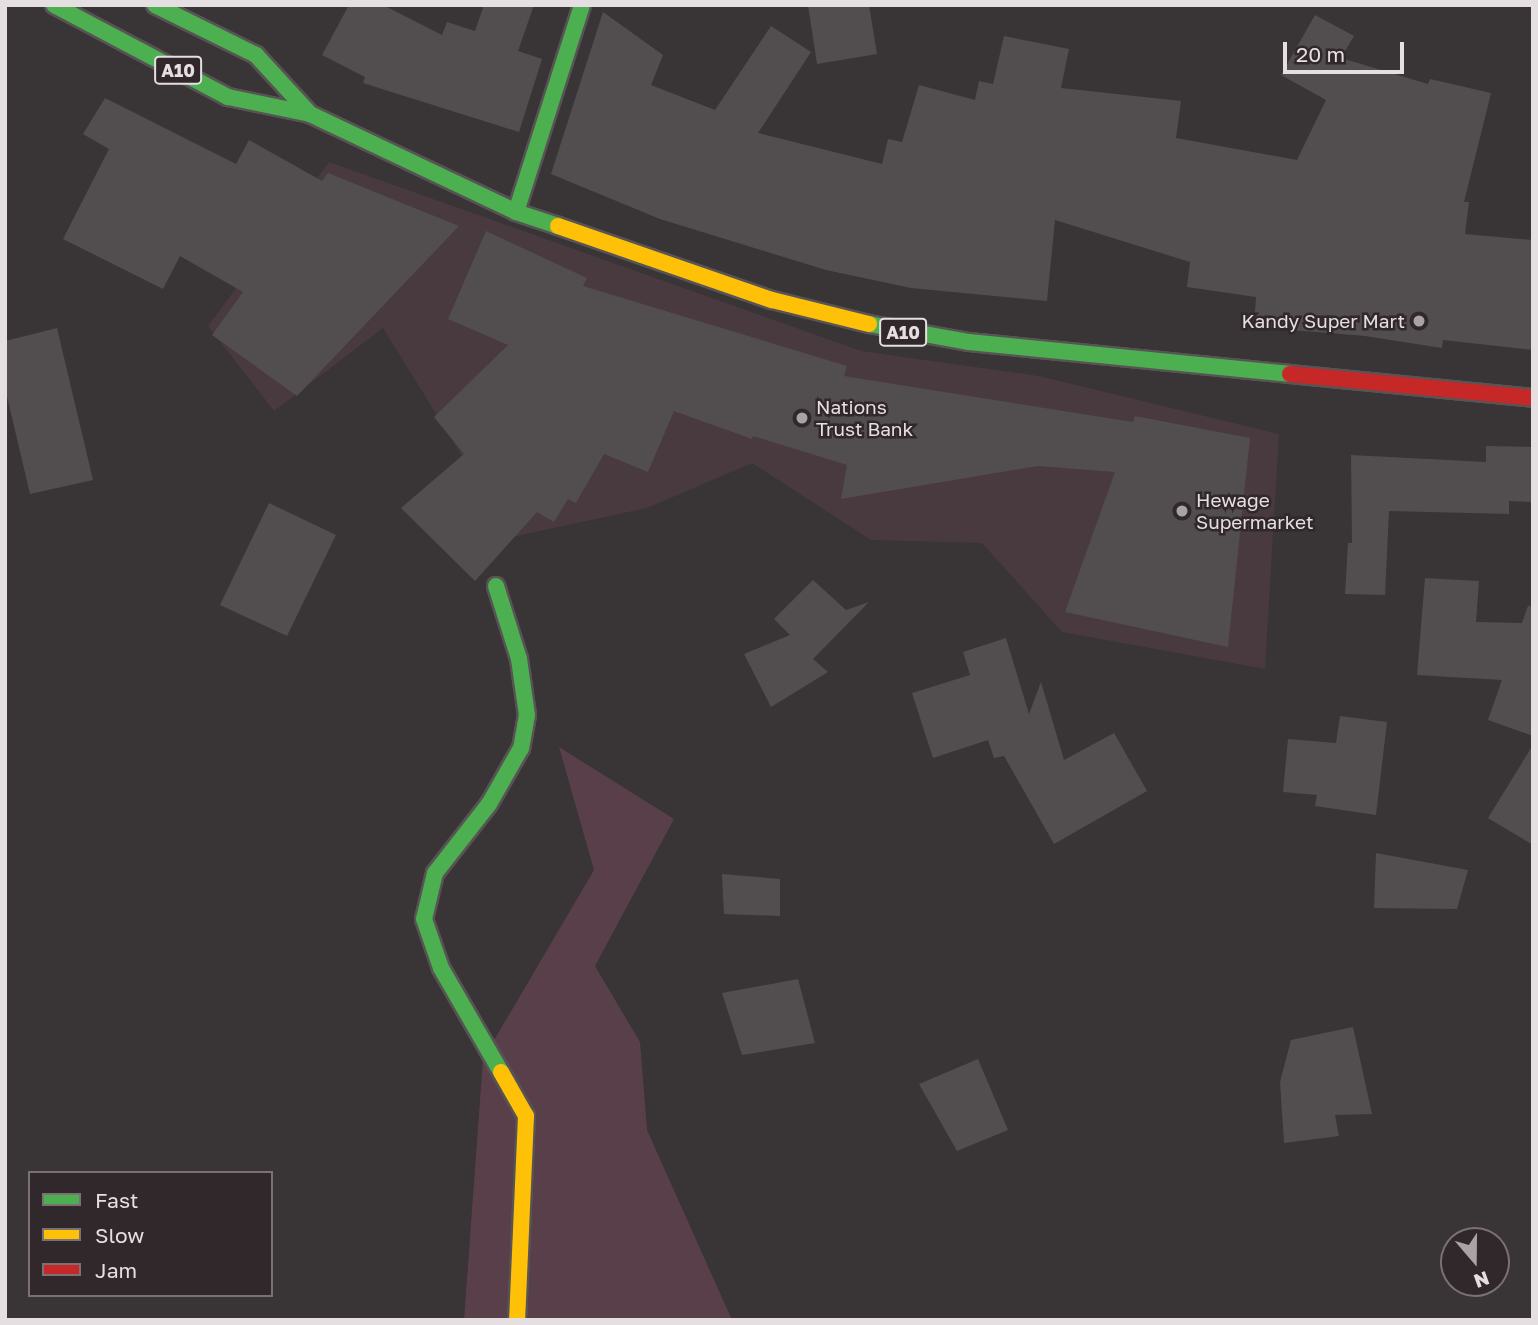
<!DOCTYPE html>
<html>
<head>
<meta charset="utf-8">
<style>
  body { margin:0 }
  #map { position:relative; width:1538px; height:1325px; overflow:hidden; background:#393436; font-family:"Golos Text",sans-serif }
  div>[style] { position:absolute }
  .built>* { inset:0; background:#483a3e }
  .green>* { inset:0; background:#593f49 }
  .building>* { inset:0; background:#524e4f }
  .roads { filter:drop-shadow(2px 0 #585354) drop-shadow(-2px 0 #585354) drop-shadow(0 2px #585354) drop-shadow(0 -2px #585354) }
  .fast>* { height:16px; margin:-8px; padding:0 8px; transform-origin:8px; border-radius:8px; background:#4caf50 }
  .slow>* { height:16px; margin:-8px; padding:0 8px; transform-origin:8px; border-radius:8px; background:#ffc107 }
  .jam>* { height:16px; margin:-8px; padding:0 8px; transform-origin:8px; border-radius:8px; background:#c62828 }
  .dots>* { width:19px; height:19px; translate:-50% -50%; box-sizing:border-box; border:4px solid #31282b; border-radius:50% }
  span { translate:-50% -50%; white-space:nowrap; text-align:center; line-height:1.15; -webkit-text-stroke:5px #31282b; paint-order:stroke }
  .shield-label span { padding:2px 5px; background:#31282b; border:2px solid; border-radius:5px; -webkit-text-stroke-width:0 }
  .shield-label { font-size:18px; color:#e6dfe1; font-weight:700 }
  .poi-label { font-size:19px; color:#e6dfe1 }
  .right { translate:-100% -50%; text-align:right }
  .left { translate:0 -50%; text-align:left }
  .frame { position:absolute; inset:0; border:7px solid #e6dfe1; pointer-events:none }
  .legend { position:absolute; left:28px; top:1171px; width:245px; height:126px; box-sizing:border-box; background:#31282b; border:2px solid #797174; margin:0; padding:9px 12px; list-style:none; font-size:21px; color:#e6dfe1 }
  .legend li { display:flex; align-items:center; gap:14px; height:35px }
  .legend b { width:35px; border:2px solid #797174 }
  .north { position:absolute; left:1440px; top:1227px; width:70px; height:70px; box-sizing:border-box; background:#31282b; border:2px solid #797174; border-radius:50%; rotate:160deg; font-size:19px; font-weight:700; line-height:28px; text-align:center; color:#e6dfe1 }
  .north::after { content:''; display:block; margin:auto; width:24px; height:32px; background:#a9a3a5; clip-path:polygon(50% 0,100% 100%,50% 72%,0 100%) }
  .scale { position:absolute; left:1283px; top:42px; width:121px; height:32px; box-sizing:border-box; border:4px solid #e6dfe1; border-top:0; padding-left:9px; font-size:21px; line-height:24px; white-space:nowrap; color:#e6dfe1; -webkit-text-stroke:5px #31282b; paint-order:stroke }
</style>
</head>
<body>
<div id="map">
  <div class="built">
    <div style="clip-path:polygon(329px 162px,861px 351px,1039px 376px,1279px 434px,1265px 669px,1062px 632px,982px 543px,871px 540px,752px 463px,647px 508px,512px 537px,383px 328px,274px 411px,208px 326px)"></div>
  </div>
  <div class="green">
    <div style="clip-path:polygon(559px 747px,674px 819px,595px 966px,640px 1042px,647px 1130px,732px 1320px,464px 1320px,483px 1059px,594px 870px)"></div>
  </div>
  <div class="building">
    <div style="clip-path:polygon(349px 5px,383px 5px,442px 35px,447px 22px,475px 31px,484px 5px,534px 5px,518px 51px,542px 59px,519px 132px,363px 83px,365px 77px,322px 55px)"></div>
    <div style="clip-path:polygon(808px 5px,869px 5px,877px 54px,817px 64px)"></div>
    <div style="clip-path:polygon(603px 12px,663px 55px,651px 85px,715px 110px,771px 26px,811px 52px,758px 133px,882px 164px,888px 139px,902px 142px,919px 85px,975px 100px,979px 81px,993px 84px,1004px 36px,1069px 49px,1061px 88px,1181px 101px,1176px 138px,1297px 160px,1326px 100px,1281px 75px,1315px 15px,1354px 36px,1341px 58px,1428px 84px,1430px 79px,1491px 93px,1464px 202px,1469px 202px,1465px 234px,1533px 240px,1533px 350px,1443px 340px,1442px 348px,1365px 336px,1254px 327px,1256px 297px,1187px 287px,1190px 262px,1055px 220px,1047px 301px,911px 288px,826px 270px,660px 219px,551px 174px)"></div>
    <div style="clip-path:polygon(105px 98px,236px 164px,249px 140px,322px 181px,328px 173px,459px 226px,297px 396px,212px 335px,243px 292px,180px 256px,163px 289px,63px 239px,109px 149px,83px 134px)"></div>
    <div style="clip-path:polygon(486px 231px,587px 278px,583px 286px,847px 366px,844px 376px,1133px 422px,1135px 416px,1250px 438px,1228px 647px,1065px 612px,1115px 472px,1038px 466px,841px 499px,847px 465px,753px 436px,752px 439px,674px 411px,648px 472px,604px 454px,576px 503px,568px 499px,554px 522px,537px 512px,475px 581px,401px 508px,464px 454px,434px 417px,508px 345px,448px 319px)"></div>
    <div style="clip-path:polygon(57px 328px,93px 480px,30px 494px,5px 388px,5px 341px)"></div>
    <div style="clip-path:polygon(1486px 446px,1533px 447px,1533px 502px,1509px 501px,1509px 514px,1389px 511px,1385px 595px,1345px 594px,1348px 543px,1352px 543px,1351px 455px,1486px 462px)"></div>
    <div style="clip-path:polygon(269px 503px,336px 535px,287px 636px,220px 605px)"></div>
    <div style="clip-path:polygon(1425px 578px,1479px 581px,1476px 622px,1522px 623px,1528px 606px,1533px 606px,1533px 736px,1488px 720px,1502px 680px,1417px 675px)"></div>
    <div style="clip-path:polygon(813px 580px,846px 610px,869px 602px,813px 659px,828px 672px,771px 707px,744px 654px,790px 635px,774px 619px)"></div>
    <div style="clip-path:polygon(1006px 638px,1029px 714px,1041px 682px,1064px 760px,1114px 733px,1147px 791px,1054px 844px,1004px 756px,994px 758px,988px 740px,933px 758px,912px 693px,970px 675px,963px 652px)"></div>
    <div style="clip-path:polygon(1340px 716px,1387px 722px,1376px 815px,1315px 806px,1317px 795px,1283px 792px,1288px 739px,1336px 743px)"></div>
    <div style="clip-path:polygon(1533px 745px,1533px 845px,1488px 818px)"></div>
    <div style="clip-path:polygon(1376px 853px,1468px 870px,1457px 909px,1374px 908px)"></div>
    <div style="clip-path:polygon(722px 874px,780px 879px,780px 916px,724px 914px)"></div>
    <div style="clip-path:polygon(798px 979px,815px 1043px,742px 1055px,722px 993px)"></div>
    <div style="clip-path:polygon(1353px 1027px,1372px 1114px,1335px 1115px,1339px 1136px,1284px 1143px,1280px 1082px,1291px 1040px)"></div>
    <div style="clip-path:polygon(978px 1059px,1008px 1130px,957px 1151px,919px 1084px)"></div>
  </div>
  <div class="roads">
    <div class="fast">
      <div style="left:54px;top:5px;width:197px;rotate:27.9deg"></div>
      <div style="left:228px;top:97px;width:84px;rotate:11.7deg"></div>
      <div style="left:310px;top:114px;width:228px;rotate:25.4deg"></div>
      <div style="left:516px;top:212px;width:44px;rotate:18.4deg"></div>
      <div style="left:155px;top:5px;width:113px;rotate:26.3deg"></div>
      <div style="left:256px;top:55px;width:80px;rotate:47.5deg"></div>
      <div style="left:516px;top:212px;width:217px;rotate:-72.3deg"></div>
      <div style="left:869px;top:324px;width:102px;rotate:10.2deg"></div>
      <div style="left:969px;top:342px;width:323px;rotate:5.7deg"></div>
      <div style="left:496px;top:586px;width:77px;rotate:72.5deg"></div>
      <div style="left:519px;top:659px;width:57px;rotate:81.9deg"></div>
      <div style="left:527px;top:715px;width:34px;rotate:100deg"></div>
      <div style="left:521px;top:748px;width:64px;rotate:119.7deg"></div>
      <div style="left:489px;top:804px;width:88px;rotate:128deg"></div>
      <div style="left:435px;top:873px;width:47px;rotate:103.4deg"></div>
      <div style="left:424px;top:919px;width:52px;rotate:70.9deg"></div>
      <div style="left:441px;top:968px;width:120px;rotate:60deg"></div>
    </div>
    <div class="slow">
      <div style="left:558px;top:226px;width:226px;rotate:19.1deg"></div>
      <div style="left:772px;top:300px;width:100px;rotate:13.9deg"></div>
      <div style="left:501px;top:1072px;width:51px;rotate:60.4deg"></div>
      <div style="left:526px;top:1116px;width:204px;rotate:92.5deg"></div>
    </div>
    <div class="jam">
      <div style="left:1290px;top:374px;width:244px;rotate:5.6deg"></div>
    </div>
  </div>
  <div class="dots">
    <div style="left:1419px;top:321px;background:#a9a3a5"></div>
    <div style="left:802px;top:418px;background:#a9a3a5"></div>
    <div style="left:1182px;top:511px;background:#a9a3a5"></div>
  </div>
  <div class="shield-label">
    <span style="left:178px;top:70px">A10</span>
    <span style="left:903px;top:332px">A10</span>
  </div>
  <div class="poi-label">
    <span class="right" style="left:1405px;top:321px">Kandy Super Mart</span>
    <span class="left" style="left:816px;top:418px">Nations<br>Trust Bank</span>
    <span class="left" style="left:1196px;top:511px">Hewage<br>Supermarket</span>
  </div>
  <div class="frame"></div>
  <ul class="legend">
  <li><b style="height:9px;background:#4caf50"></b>Fast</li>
  <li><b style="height:9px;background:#ffc107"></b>Slow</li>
  <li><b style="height:9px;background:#c62828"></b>Jam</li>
  </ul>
  <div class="north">N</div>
  <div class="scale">20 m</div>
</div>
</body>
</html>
